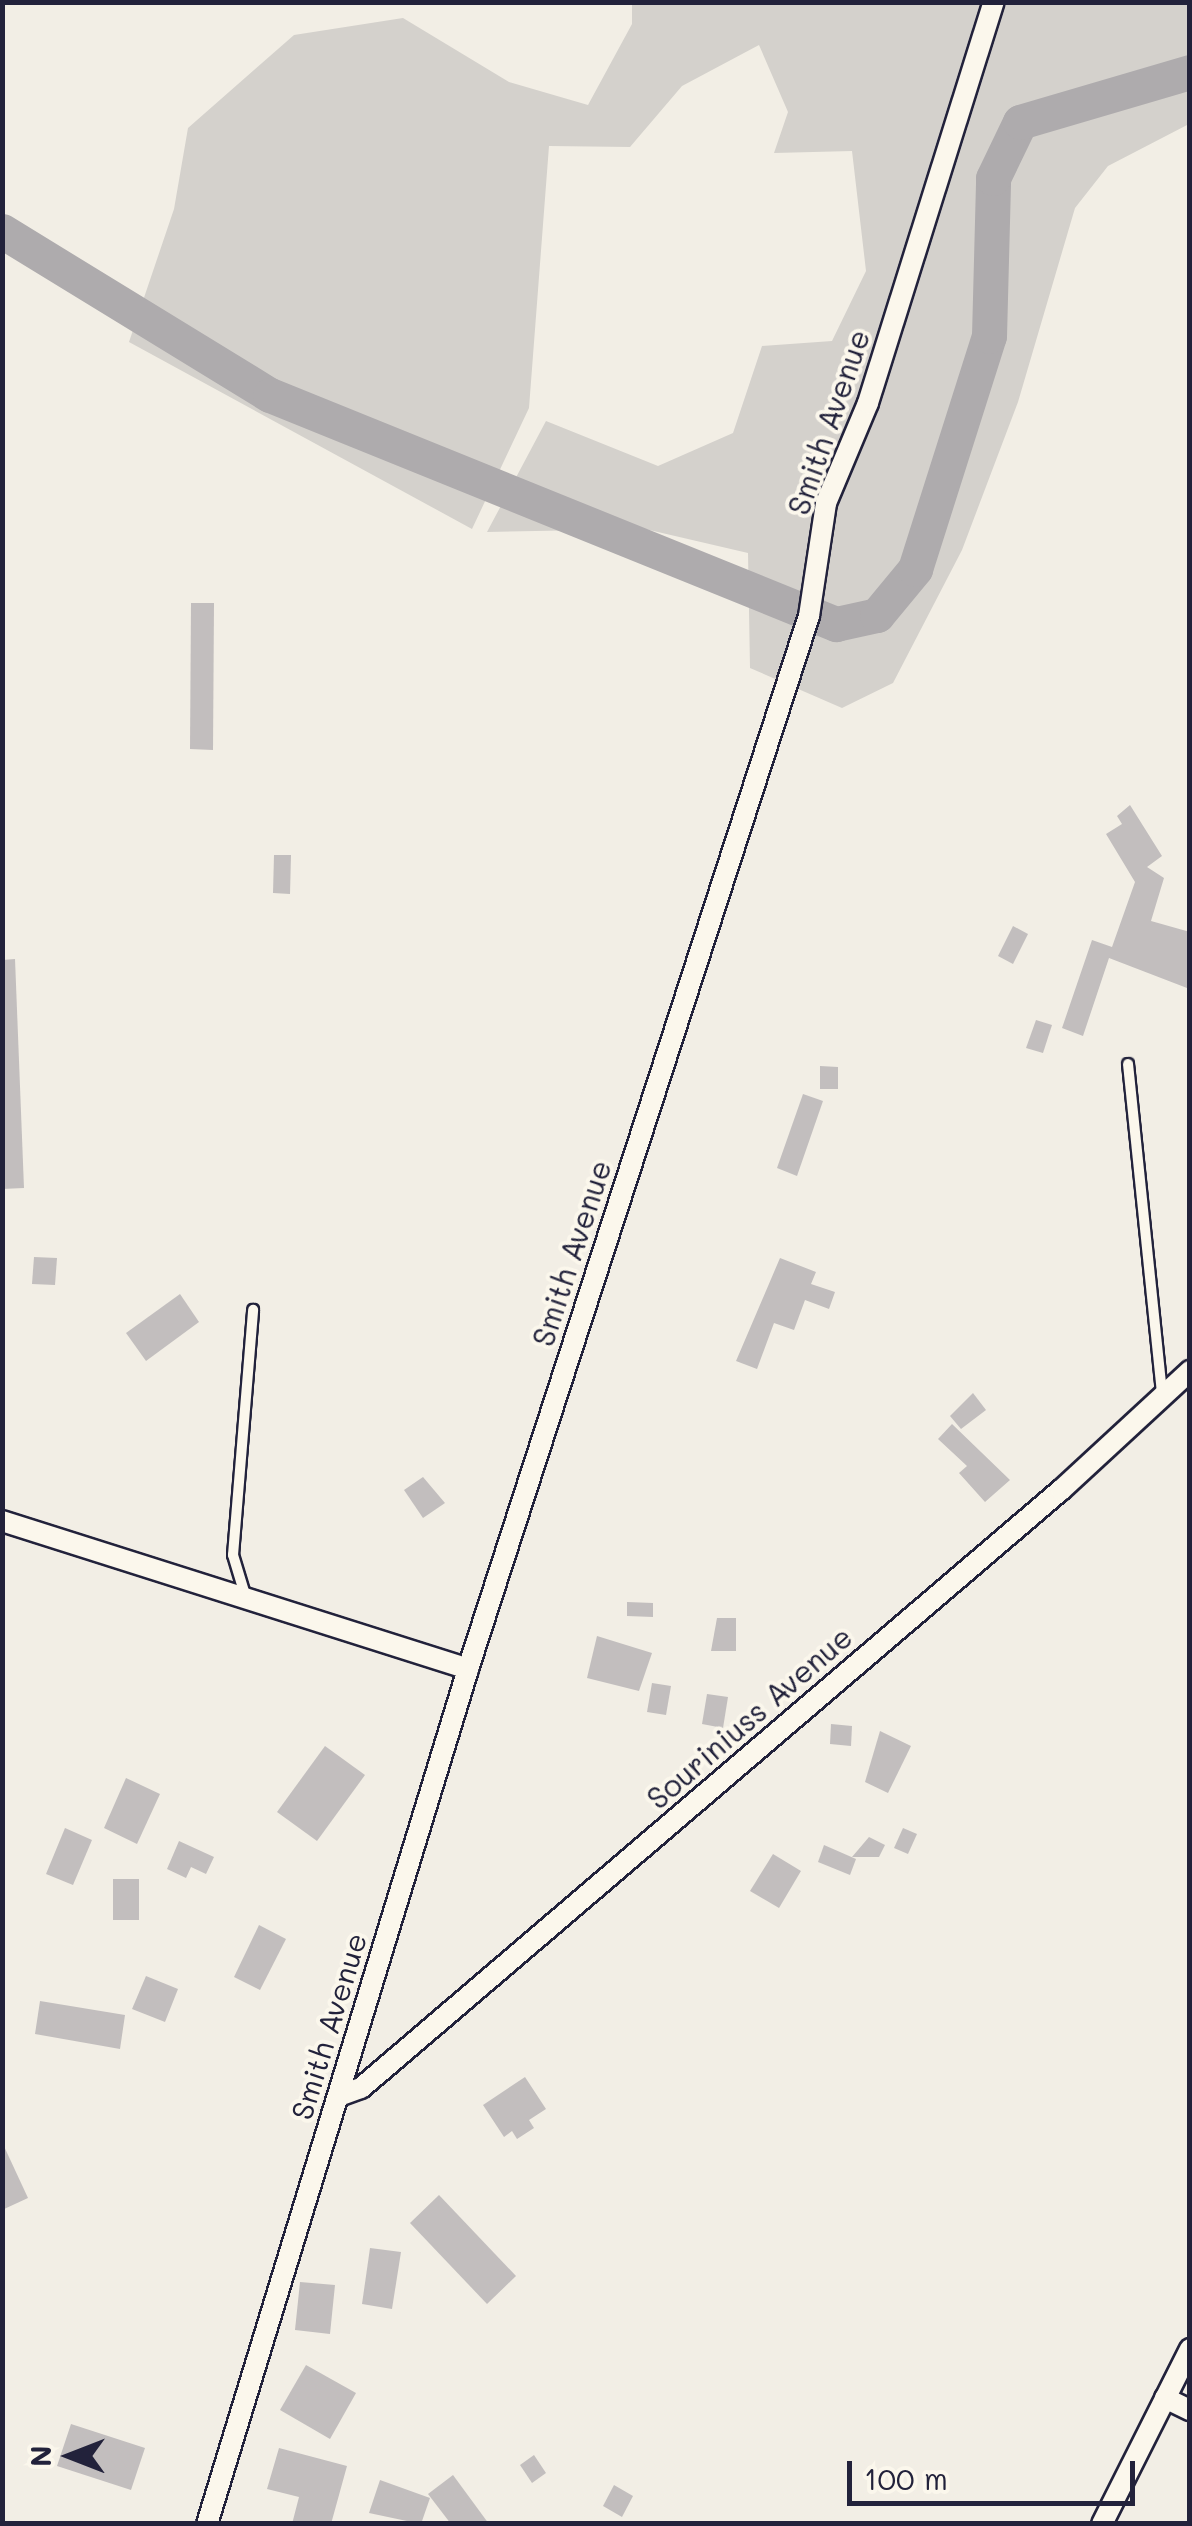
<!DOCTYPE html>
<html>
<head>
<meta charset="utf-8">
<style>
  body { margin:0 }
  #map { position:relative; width:1192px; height:2526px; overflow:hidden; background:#f2eee5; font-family:Mali,sans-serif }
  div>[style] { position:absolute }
  .green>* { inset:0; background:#d4d1cc }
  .river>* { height:35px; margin:-17.5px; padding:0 17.5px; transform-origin:17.5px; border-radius:17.5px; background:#aeabad }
  .building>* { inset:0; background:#c2bebe }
  .roads { filter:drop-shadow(2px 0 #22223b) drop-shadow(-2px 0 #22223b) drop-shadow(0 2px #22223b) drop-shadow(0 -2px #22223b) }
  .service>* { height:10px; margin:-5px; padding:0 5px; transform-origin:5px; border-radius:5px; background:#fbf7ec }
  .minor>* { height:20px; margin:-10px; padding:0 10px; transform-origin:10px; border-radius:10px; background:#fbf7ec }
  span { translate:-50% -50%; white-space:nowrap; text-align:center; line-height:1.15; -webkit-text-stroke:8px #fbf7ec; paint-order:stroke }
  .street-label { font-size:30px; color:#22223b }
  .frame { position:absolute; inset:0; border:5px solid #22223b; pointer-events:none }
  .north { position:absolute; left:20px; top:2406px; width:100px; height:100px; -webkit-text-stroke:8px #fbf7ec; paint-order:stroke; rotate:270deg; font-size:28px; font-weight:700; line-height:40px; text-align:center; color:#22223b }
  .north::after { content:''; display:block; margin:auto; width:35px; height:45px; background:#22223b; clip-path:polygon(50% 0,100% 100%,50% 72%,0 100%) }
  .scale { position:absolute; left:847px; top:2461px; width:288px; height:45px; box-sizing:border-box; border:5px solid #22223b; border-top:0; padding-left:12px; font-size:30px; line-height:35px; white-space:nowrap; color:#22223b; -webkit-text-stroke:8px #fbf7ec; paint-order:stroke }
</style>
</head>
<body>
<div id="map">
  <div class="green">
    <div style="clip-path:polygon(632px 3px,1189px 3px,1189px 124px,1108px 166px,1075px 208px,1018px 402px,962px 550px,893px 683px,842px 708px,750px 668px,748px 553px,645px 529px,487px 532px,546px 421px,658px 466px,733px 433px,762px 346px,832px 341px,866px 271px,852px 151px,774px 153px,788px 112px,759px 45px,682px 86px,630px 147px,549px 146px,529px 408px,472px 529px,129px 342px,174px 209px,188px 128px,294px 35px,403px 18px,509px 82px,588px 105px,632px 24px)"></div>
  </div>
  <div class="river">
    <div style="left:2px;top:231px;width:314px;rotate:31.5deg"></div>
    <div style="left:270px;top:395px;width:611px;rotate:22.03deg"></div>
    <div style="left:836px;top:624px;width:42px;rotate:-12.4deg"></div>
    <div style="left:877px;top:615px;width:60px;rotate:-50.4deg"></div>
    <div style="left:915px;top:569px;width:244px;rotate:-72.4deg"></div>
    <div style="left:989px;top:336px;width:158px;rotate:-88.5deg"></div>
    <div style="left:993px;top:178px;width:62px;rotate:-64.3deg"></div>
    <div style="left:1020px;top:122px;width:177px;rotate:-16.4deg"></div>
  </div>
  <div class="building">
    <div style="clip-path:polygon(191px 603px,214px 603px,213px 750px,190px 749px)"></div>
    <div style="clip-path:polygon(1130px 805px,1162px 856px,1147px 867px,1164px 878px,1151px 921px,1190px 932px,1190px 980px,1187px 988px,1109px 958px,1083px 1036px,1062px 1028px,1092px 940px,1112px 947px,1135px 882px,1106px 834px,1122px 824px,1117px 816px)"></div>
    <div style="clip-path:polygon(274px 855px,291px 855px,290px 894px,273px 893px)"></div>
    <div style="clip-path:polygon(1013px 926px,1028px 934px,1013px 964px,998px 956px)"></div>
    <div style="clip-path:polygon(15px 959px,24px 1188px,2px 1189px,2px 960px)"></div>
    <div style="clip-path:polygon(1036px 1020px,1052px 1025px,1043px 1053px,1026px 1048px)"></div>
    <div style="clip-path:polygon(820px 1066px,838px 1067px,838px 1089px,820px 1089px)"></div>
    <div style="clip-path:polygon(803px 1094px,823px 1101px,797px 1176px,777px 1168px)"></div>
    <div style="clip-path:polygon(34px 1257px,57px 1258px,55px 1285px,32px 1284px)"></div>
    <div style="clip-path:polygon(780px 1258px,816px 1272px,811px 1284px,835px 1292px,829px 1309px,805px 1300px,794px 1330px,774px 1323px,757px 1369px,736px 1361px)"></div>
    <div style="clip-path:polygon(180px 1294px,199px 1322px,146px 1361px,126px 1333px)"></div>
    <div style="clip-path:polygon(973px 1393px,986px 1410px,961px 1429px,950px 1416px)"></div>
    <div style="clip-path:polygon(952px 1424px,1010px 1480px,985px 1502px,959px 1473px,967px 1466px,938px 1439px)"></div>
    <div style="clip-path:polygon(423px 1477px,445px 1503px,423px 1518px,404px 1490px)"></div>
    <div style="clip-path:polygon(627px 1602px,653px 1603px,653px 1617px,627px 1616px)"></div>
    <div style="clip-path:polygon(717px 1618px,736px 1618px,736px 1651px,711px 1651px)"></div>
    <div style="clip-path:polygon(597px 1636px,652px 1653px,639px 1691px,587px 1678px)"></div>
    <div style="clip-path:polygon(652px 1683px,671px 1686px,666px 1715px,647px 1712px)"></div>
    <div style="clip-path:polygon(707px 1694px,728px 1697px,723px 1728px,702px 1724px)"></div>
    <div style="clip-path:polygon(831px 1724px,852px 1726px,851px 1746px,830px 1744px)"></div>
    <div style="clip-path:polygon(880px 1731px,911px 1746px,888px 1793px,865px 1782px)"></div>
    <div style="clip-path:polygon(325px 1746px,365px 1775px,317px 1841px,277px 1812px)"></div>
    <div style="clip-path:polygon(126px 1778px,160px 1794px,137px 1844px,104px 1828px)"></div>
    <div style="clip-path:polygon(65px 1828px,92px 1840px,73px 1885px,46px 1874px)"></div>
    <div style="clip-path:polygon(903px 1828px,917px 1834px,908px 1854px,894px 1848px)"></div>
    <div style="clip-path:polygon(869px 1837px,885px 1845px,879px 1857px,852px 1857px)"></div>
    <div style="clip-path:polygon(179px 1841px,214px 1857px,206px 1874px,191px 1867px,186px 1878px,167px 1869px)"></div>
    <div style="clip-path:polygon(824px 1845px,856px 1859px,850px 1875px,818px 1862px)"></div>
    <div style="clip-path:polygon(773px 1854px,801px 1871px,779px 1908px,750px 1891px)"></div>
    <div style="clip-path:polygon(113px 1879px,139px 1879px,139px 1920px,113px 1920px)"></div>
    <div style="clip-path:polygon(259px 1925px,286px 1939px,260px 1990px,234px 1977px)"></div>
    <div style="clip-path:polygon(146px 1976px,178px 1989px,165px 2022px,132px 2009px)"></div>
    <div style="clip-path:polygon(40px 2001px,125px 2015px,120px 2049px,35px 2034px)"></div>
    <div style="clip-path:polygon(525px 2077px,546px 2109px,529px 2120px,534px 2128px,517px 2139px,512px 2131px,504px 2137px,483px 2105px)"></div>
    <div style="clip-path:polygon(2px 2142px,28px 2198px,2px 2210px)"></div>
    <div style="clip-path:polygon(439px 2195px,516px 2276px,487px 2304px,410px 2223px)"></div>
    <div style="clip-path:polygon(370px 2248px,401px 2252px,392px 2309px,362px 2304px)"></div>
    <div style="clip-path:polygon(300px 2282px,335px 2285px,330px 2334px,295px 2330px)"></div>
    <div style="clip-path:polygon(306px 2365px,356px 2393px,330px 2439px,280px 2410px)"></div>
    <div style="clip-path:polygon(71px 2424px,145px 2448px,131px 2490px,57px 2466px)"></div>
    <div style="clip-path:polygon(279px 2448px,347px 2466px,331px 2524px,292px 2524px,299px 2497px,267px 2489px)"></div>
    <div style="clip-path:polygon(534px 2455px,546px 2473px,532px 2483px,520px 2465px)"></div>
    <div style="clip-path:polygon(453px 2475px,489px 2524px,451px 2524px,428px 2494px)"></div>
    <div style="clip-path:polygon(380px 2480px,430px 2498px,421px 2524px,369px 2513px)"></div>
    <div style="clip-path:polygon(614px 2485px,633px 2496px,622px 2517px,603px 2506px)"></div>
  </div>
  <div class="roads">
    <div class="service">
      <div style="left:1128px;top:1064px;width:331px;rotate:84.1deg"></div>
      <div style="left:246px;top:1598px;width:45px;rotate:-106.8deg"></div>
      <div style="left:233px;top:1555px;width:246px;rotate:-85.3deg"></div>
    </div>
    <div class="minor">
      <div style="left:2px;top:1521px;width:489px;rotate:17.6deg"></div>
      <div style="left:339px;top:2096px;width:23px;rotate:-20deg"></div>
      <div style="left:361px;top:2088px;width:921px;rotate:-40.51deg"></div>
      <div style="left:1061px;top:1490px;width:176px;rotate:-42.7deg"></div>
      <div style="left:1165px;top:2398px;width:28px;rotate:26deg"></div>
      <div style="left:207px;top:2524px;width:894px;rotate:-73.02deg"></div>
      <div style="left:468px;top:1669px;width:1107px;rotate:-72.06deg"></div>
      <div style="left:809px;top:616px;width:114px;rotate:-81.4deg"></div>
      <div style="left:826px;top:503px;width:108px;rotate:-67.2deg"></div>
      <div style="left:868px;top:403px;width:420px;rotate:-72.6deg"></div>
      <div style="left:1102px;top:2524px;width:196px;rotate:-63.3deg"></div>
    </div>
  </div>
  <div class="street-label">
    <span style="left:828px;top:422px;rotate:-71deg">Smith Avenue</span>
    <span style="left:571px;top:1253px;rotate:-72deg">Smith Avenue</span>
    <span style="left:749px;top:1717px;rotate:-41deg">Souriniuss Avenue</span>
    <span style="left:328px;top:2026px;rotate:-73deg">Smith Avenue</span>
  </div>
  <div class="frame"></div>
  <div class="north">N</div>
  <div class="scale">100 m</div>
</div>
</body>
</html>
